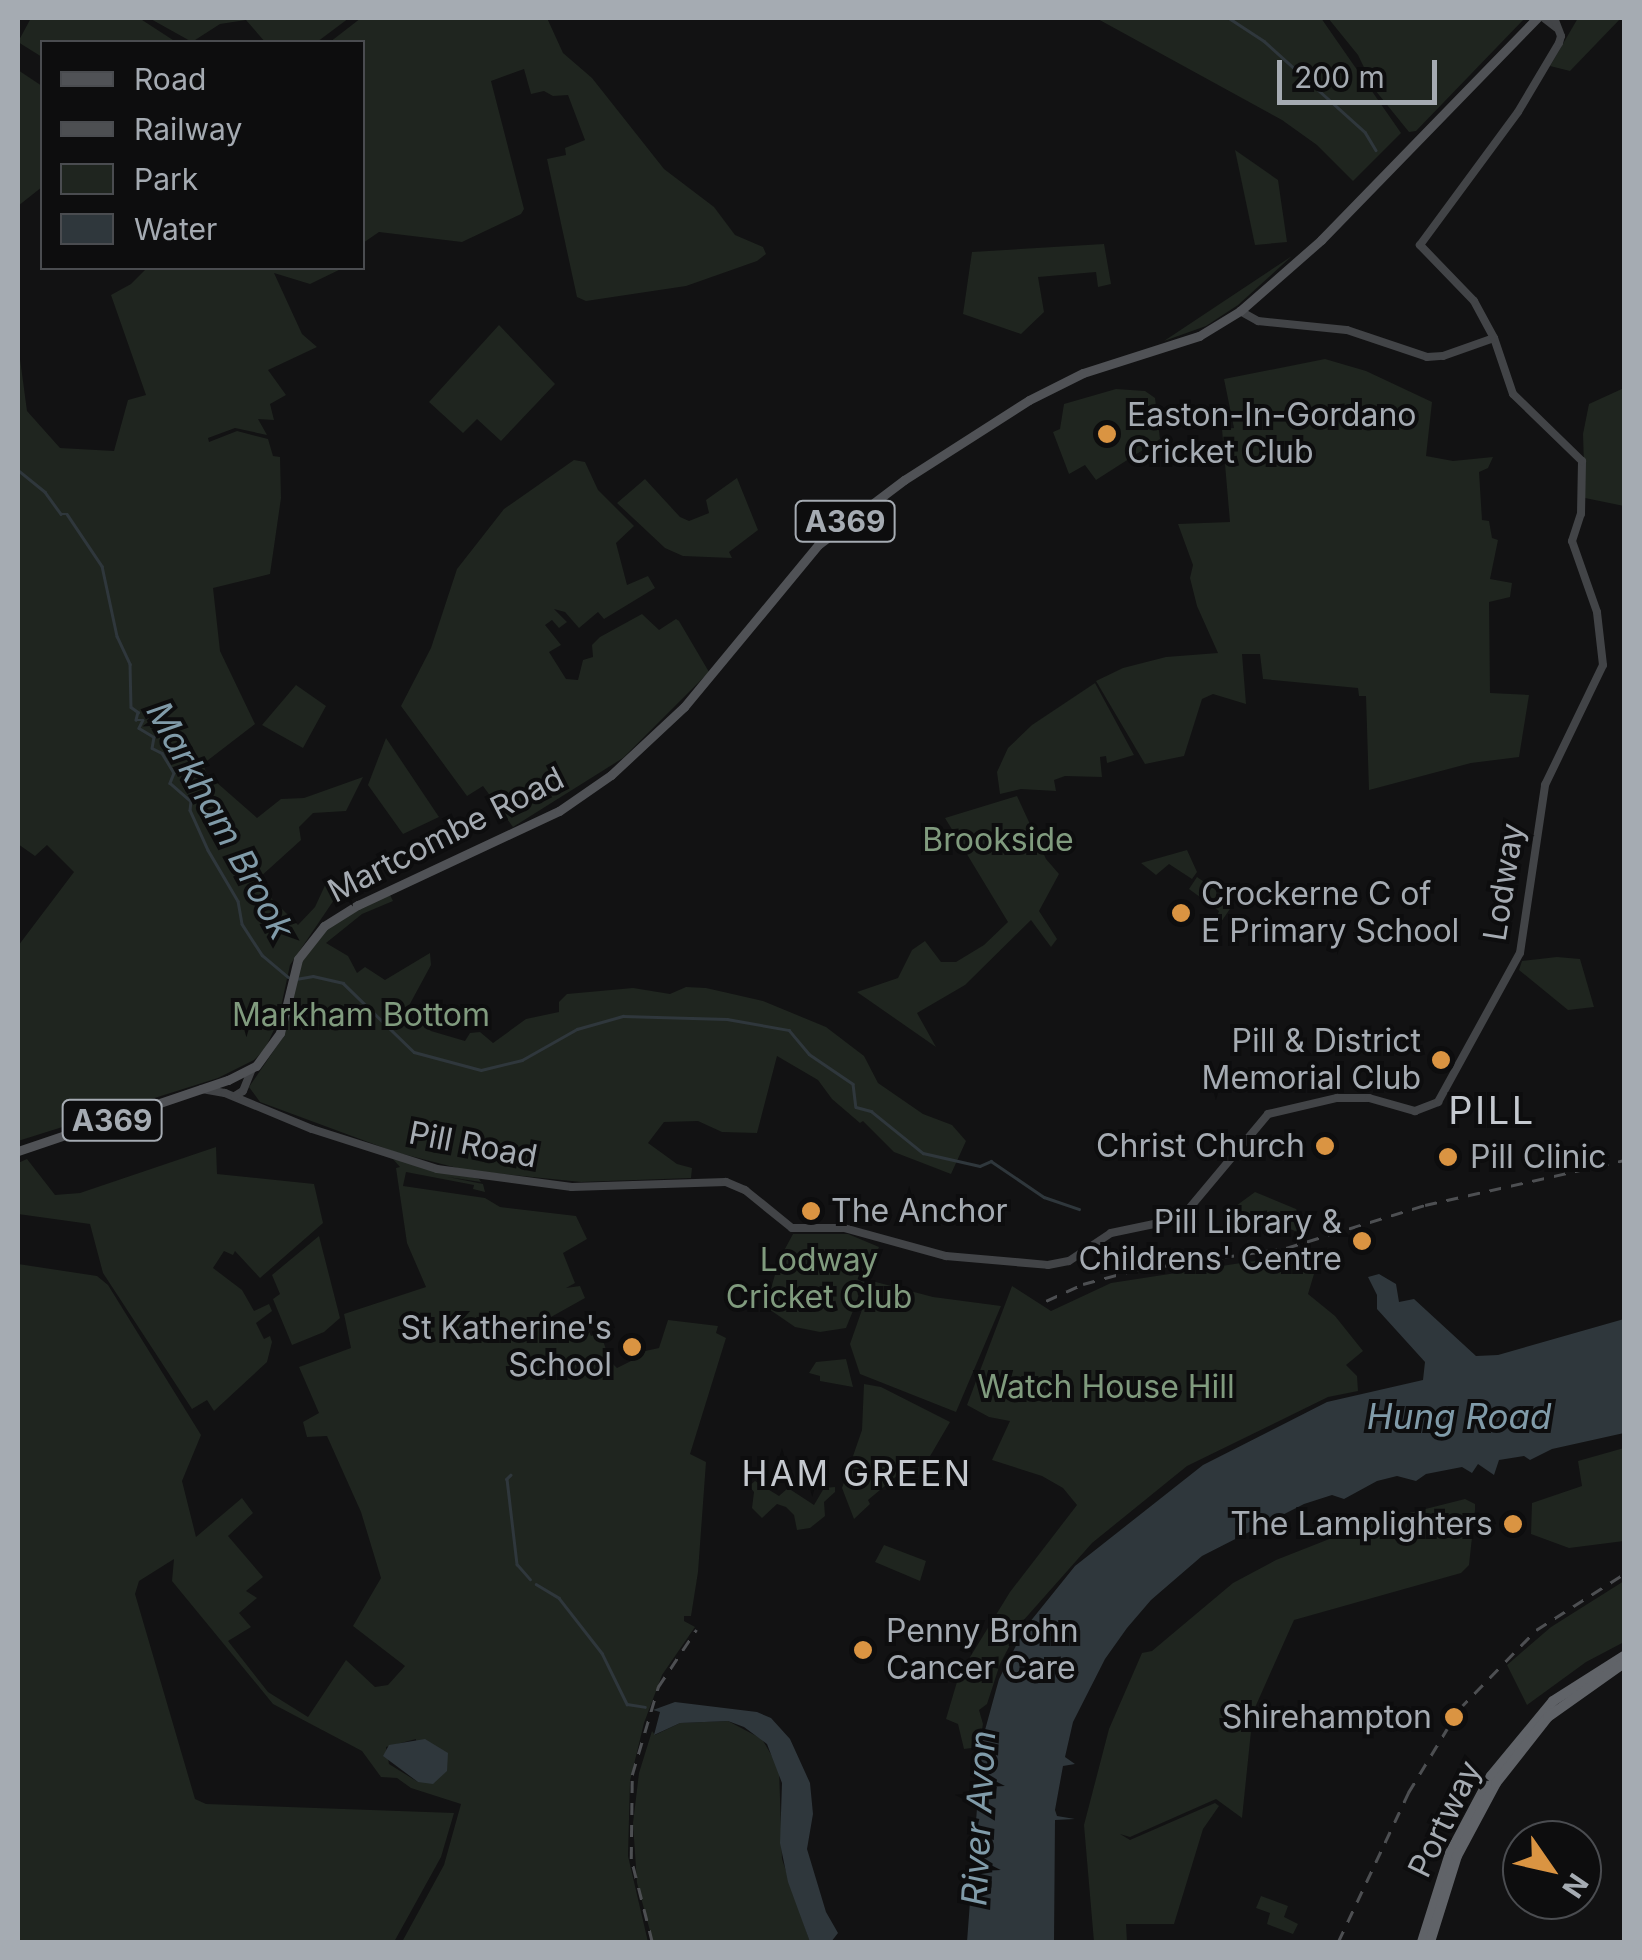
<!DOCTYPE html>
<html>
<head>
<meta charset="utf-8">
<style>
  body { margin:0 }
  #map { position:relative; width:1642px; height:1960px; overflow:hidden; background:#121213; font-family:Inter,sans-serif }
  div>[style] { position:absolute }
  .green>* { inset:0; background:#1f251f }
  .water>* { inset:0; background:#2f373c }
  .stream>* { height:2.5px; margin:-1.25px; padding:0 1.25px; transform-origin:1.25px; border-radius:1.25px; background:#2f373c }
  .secondary>* { height:8px; margin:-4px; padding:0 4px; transform-origin:4px; border-radius:4px; background:#424447 }
  .primary>* { height:9px; margin:-4.5px; padding:0 4.5px; transform-origin:4.5px; border-radius:4.5px; background:#505256 }
  .highway>* { height:10px; margin:-5px; padding:0 5px; transform-origin:5px; border-radius:5px; background:#606368 }
  .rail>* { height:2.5px; margin-top:-1.25px; transform-origin:0; background:repeating-linear-gradient(90deg,#4d4f52 0 12px,transparent 0 22px) }
  .dots>* { width:28px; height:28px; translate:-50% -50%; box-sizing:border-box; border:5px solid #0d0d0e; border-radius:50% }
  span { translate:-50% -50%; white-space:nowrap; text-align:center; line-height:1.15; -webkit-text-stroke:8px #0d0d0e; paint-order:stroke }
  .shield-label span { padding:2px 8px; background:#0d0d0e; border:2px solid; border-radius:8px; -webkit-text-stroke-width:0 }
  .shield-label { font-size:30px; color:#a5abb2; font-weight:700 }
  .poi-label { font-size:32px; color:#a5abb2 }
  .left { translate:0 -50%; text-align:left }
  .right { translate:-100% -50%; text-align:right }
  .street-label { font-size:32px; color:#a5abb2 }
  .park-label { font-size:32px; color:#809b7e }
  .water-label { font-size:35px; color:#809ba9; font-style:italic }
  .neighbourhood-label { font-size:35px; color:#c5c9cf; letter-spacing:2.5px }
  .quarter-label { font-size:38px; color:#c5c9cf; letter-spacing:2.5px }
  .frame { position:absolute; inset:0; border:20px solid #a5abb2; pointer-events:none }
  .legend { position:absolute; left:40px; top:40px; width:325px; height:230px; box-sizing:border-box; background:#0d0d0e; border:2px solid #4a4c50; margin:0; padding:12px 18px; list-style:none; font-size:30px; color:#a5abb2 }
  .legend li { display:flex; align-items:center; gap:20px; height:50px }
  .legend b { width:50px; border:2px solid #4a4c50 }
  .north { position:absolute; left:1502px; top:1820px; width:100px; height:100px; box-sizing:border-box; background:#0d0d0e; border:2px solid #4a4c50; border-radius:50%; rotate:124deg; font-size:28px; font-weight:700; line-height:40px; text-align:center; color:#a5abb2 }
  .north::after { content:''; display:block; margin:auto; width:35px; height:45px; background:#da9442; clip-path:polygon(50% 0,100% 100%,50% 72%,0 100%) }
  .scale { position:absolute; left:1277px; top:60px; width:160px; height:45px; box-sizing:border-box; border:5px solid #a5abb2; border-top:0; padding-left:12px; font-size:30px; line-height:35px; white-space:nowrap; color:#a5abb2; -webkit-text-stroke:8px #0d0d0e; paint-order:stroke }
</style>
</head>
<body>
<div id="map">
  <div class="green">
    <div style="clip-path:polygon(31px 18px,139px 18px,176px 42px,42px 42px,42px 57px,18px 42px)"></div>
    <div style="clip-path:polygon(149px 18px,349px 18px,317px 42px,265px 42px,246px 20px,220px 24px,192px 42px)"></div>
    <div style="clip-path:polygon(361px 18px,547px 18px,563px 53px,592px 78px,664px 169px,714px 207px,735px 235px,763px 247px,766px 254px,757px 261px,686px 286px,586px 301px,577px 297px,547px 159px,566px 155px,565px 148px,585px 140px,568px 95px,553px 96px,544px 91px,531px 94px,524px 69px,491px 81px,524px 209px,521px 214px,462px 242px,379px 232px,363px 243px,362px 42px,330px 42px)"></div>
    <div style="clip-path:polygon(1096px 18px,1321px 18px,1401px 133px,1353px 181px,1317px 145px,1282px 120px)"></div>
    <div style="clip-path:polygon(1328px 18px,1525px 18px,1416px 131px,1409px 132px,1375px 90px,1358px 55px)"></div>
    <div style="clip-path:polygon(1578px 18px,1621px 18px,1570px 71px,1550px 66px)"></div>
    <div style="clip-path:polygon(18px 70px,42px 86px,42px 187px,18px 206px)"></div>
    <div style="clip-path:polygon(1235px 150px,1278px 180px,1287px 242px,1255px 245px)"></div>
    <div style="clip-path:polygon(1104px 244px,1111px 284px,1098px 287px,1096px 272px,1038px 277px,1044px 312px,1021px 334px,963px 314px,972px 252px)"></div>
    <div style="clip-path:polygon(1292px 256px,1238px 305px,1206px 326px,1164px 341px)"></div>
    <div style="clip-path:polygon(147px 268px,343px 268px,310px 284px,274px 273px,302px 334px,317px 347px,268px 370px,286px 395px,270px 404px,274px 420px,258px 419px,267px 435px,235px 428px,208px 438px,209px 442px,237px 431px,268px 439px,273px 456px,280px 457px,281px 498px,270px 574px,213px 588px,220px 651px,255px 724px,203px 764px,207px 774px,257px 818px,281px 799px,304px 798px,363px 777px,346px 811px,313px 813px,299px 827px,301px 840px,259px 878px,267px 894px,298px 925px,315px 907px,327px 881px,340px 891px,290px 965px,278px 1021px,265px 1049px,254px 1060px,218px 1078px,18px 1141px,18px 946px,74px 872px,47px 845px,35px 856px,18px 844px,18px 344px,27px 411px,60px 448px,114px 451px,128px 400px,146px 395px,111px 295px,131px 284px)"></div>
    <div style="clip-path:polygon(499px 325px,555px 384px,501px 441px,477px 419px,463px 433px,429px 402px)"></div>
    <div style="clip-path:polygon(1325px 359px,1366px 371px,1432px 402px,1426px 456px,1453px 461px,1493px 457px,1488px 468px,1479px 472px,1482px 520px,1489px 521px,1492px 538px,1498px 540px,1490px 579px,1512px 583px,1510px 597px,1489px 602px,1490px 693px,1529px 695px,1519px 757px,1471px 763px,1369px 790px,1366px 696px,1359px 696px,1358px 688px,1263px 679px,1260px 654px,1242px 654px,1246px 704px,1213px 694px,1202px 699px,1184px 756px,1145px 764px,1096px 681px,1123px 668px,1166px 657px,1218px 653px,1197px 606px,1190px 578px,1193px 565px,1178px 524px,1230px 522px,1222px 429px,1234px 428px,1224px 379px)"></div>
    <div style="clip-path:polygon(1624px 388px,1624px 506px,1585px 498px,1583px 434px,1589px 404px)"></div>
    <div style="clip-path:polygon(1116px 389px,1145px 391px,1155px 398px,1160px 439px,1096px 480px,1085px 465px,1069px 474px,1053px 432px,1060px 429px,1064px 404px)"></div>
    <div style="clip-path:polygon(574px 460px,585px 462px,598px 490px,634px 526px,616px 543px,627px 585px,648px 576px,655px 588px,604px 619px,598px 612px,579px 628px,565px 612px,554px 609px,567px 622px,559px 628px,552px 620px,545px 625px,561px 645px,549px 652px,566px 679px,578px 680px,583px 660px,593px 657px,592px 645px,600px 637px,642px 614px,659px 630px,676px 619px,679px 621px,709px 672px,623px 758px,513px 827px,483px 786px,467px 796px,401px 706px,431px 648px,457px 569px,504px 509px)"></div>
    <div style="clip-path:polygon(737px 478px,758px 530px,729px 552px,732px 558px,683px 556px,665px 548px,617px 503px,645px 479px,680px 517px,689px 521px,709px 513px,706px 500px)"></div>
    <div style="clip-path:polygon(1095px 683px,1134px 755px,1107px 763px,1106px 756px,1100px 757px,1102px 777px,1065px 776px,1054px 780px,1056px 791px,1021px 789px,1000px 794px,997px 772px,1008px 748px,1032px 725px)"></div>
    <div style="clip-path:polygon(296px 685px,326px 706px,303px 748px,262px 725px)"></div>
    <div style="clip-path:polygon(386px 738px,439px 817px,403px 834px,368px 785px)"></div>
    <div style="clip-path:polygon(1017px 796px,1046px 859px,1059px 874px,1039px 911px,1057px 939px,1051px 947px,1031px 920px,965px 985px,917px 1013px,936px 1047px,857px 992px,898px 978px,912px 950px,925px 941px,941px 962px,956px 962px,984px 945px,1008px 922px,945px 818px)"></div>
    <div style="clip-path:polygon(1187px 850px,1197px 872px,1192px 879px,1169px 864px,1156px 875px,1141px 863px)"></div>
    <div style="clip-path:polygon(1197px 877px,1234px 903px,1221px 922px,1216px 919px,1219px 911px,1189px 889px)"></div>
    <div style="clip-path:polygon(389px 893px,393px 901px,362px 914px,326px 943px,348px 956px,357px 973px,365px 967px,385px 980px,430px 953px,431px 965px,405px 1013px,431px 1031px,465px 1041px,470px 1033px,480px 1032px,493px 1043px,526px 1019px,559px 1012px,559px 1002px,567px 994px,633px 988px,670px 994px,686px 987px,706px 988px,763px 1001px,826px 1027px,864px 1056px,878px 1083px,923px 1114px,952px 1125px,966px 1141px,951px 1174px,894px 1152px,863px 1121px,860px 1123px,832px 1099px,818px 1080px,777px 1056px,757px 1133px,722px 1132px,698px 1121px,664px 1122px,648px 1143px,677px 1164px,692px 1168px,691px 1178px,581px 1182px,465px 1170px,395px 1152px,260px 1102px,249px 1087px,283px 1037px,302px 961px,330px 926px)"></div>
    <div style="clip-path:polygon(1557px 957px,1580px 959px,1594px 1007px,1568px 1010px,1519px 970px,1522px 961px)"></div>
    <div style="clip-path:polygon(216px 1147px,217px 1174px,314px 1184px,323px 1223px,260px 1278px,235px 1251px,233px 1255px,224px 1251px,213px 1268px,242px 1290px,254px 1311px,269px 1304px,272px 1311px,256px 1323px,264px 1339px,270px 1336px,272px 1342px,267px 1362px,214px 1411px,207px 1400px,192px 1409px,103px 1273px,90px 1224px,18px 1214px,18px 1163px,27px 1159px,55px 1195px,80px 1193px)"></div>
    <div style="clip-path:polygon(evenodd,393px 1159px,479px 1179px,481px 1182px,448px 1177px,483px 1184px,485px 1192px,473px 1189px,474px 1185px,406px 1172px,403px 1186px,485px 1198px,500px 1207px,576px 1216px,587px 1239px,563px 1253px,575px 1283px,566px 1288px,580px 1286px,585px 1298px,551px 1317px,548px 1312px,559px 1343px,575px 1337px,570px 1326px,586px 1325px,591px 1336px,600px 1332px,610px 1361px,617px 1368px,637px 1358px,636px 1353px,659px 1348px,668px 1320px,718px 1326px,716px 1333px,726px 1338px,690px 1454px,706px 1462px,698px 1572px,691px 1616px,684px 1616px,684px 1621px,695px 1627px,662px 1675px,644px 1723px,630px 1781px,628px 1856px,648px 1942px,402px 1942px,444px 1865px,461px 1804px,411px 1788px,397px 1778px,381px 1777px,362px 1751px,273px 1704px,172px 1581px,174px 1559px,139px 1581px,135px 1594px,195px 1799px,206px 1804px,454px 1813px,441px 1857px,394px 1942px,18px 1942px,18px 1264px,97px 1276px,108px 1285px,201px 1435px,182px 1481px,196px 1537px,242px 1498px,253px 1513px,228px 1536px,263px 1577px,246px 1591px,257px 1598px,239px 1613px,251px 1627px,228px 1641px,268px 1692px,308px 1717px,346px 1660px,375px 1687px,388px 1685px,405px 1666px,353px 1626px,381px 1578px,361px 1512px,327px 1436px,307px 1437px,303px 1422px,319px 1413px,299px 1367px,351px 1348px,344px 1314px,426px 1287px,407px 1243px,396px 1168px,400px 1167px,393px 1159px,416px 1739px,418px 1782px,389px 1764px,386px 1747px,416px 1739px)"></div>
    <div style="clip-path:polygon(1255px 1192px,1296px 1209px,1309px 1229px,1295px 1231px,1264px 1218px,1229px 1211px)"></div>
    <div style="clip-path:polygon(793px 1234px,848px 1234px,879px 1247px,846px 1328px,820px 1332px,795px 1327px,766px 1307px,779px 1260px)"></div>
    <div style="clip-path:polygon(319px 1236px,340px 1318px,324px 1332px,292px 1345px,273px 1299px,280px 1294px,272px 1275px)"></div>
    <div style="clip-path:polygon(1298px 1249px,1317px 1264px,1308px 1294px,1335px 1316px,1363px 1351px,1346px 1365px,1357px 1376px,1358px 1391px,1328px 1397px,1187px 1466px,1092px 1543px,1022px 1622px,1000px 1664px,987px 1704px,979px 1710px,983px 1724px,979px 1747px,964px 1749px,958px 1724px,946px 1719px,959px 1675px,1010px 1592px,1077px 1505px,1063px 1488px,1042px 1476px,992px 1460px,1010px 1421px,989px 1417px,967px 1405px,1012px 1286px,1051px 1311px,1111px 1283px,1267px 1259px)"></div>
    <div style="clip-path:polygon(872px 1281px,933px 1297px,1001px 1306px,956px 1412px,860px 1374px,850px 1344px)"></div>
    <div style="clip-path:polygon(846px 1359px,853px 1387px,820px 1381px,820px 1376px,809px 1373px,816px 1362px)"></div>
    <div style="clip-path:polygon(864px 1384px,881px 1387px,950px 1422px,919px 1475px,910px 1465px,868px 1500px,870px 1504px,854px 1519px,842px 1488px,862px 1430px)"></div>
    <div style="clip-path:polygon(1624px 1448px,1624px 1541px,1569px 1548px,1531px 1534px,1532px 1503px,1582px 1486px,1578px 1461px)"></div>
    <div style="clip-path:polygon(755px 1481px,779px 1496px,788px 1488px,814px 1505px,824px 1488px,835px 1487px,835px 1492px,824px 1502px,825px 1516px,810px 1528px,797px 1530px,794px 1515px,786px 1507px,777px 1504px,762px 1518px,752px 1508px,754px 1492px,749px 1486px)"></div>
    <div style="clip-path:polygon(1465px 1499px,1475px 1504px,1475px 1510px,1469px 1565px,1461px 1573px,1294px 1620px,1253px 1712px,1242px 1818px,1216px 1799px,1130px 1837px,1120px 1834px,1130px 1840px,1215px 1803px,1219px 1806px,1203px 1829px,1174px 1924px,1126px 1924px,1127px 1942px,1094px 1942px,1084px 1825px,1109px 1729px,1142px 1653px,1152px 1651px,1233px 1583px,1276px 1560px,1370px 1523px)"></div>
    <div style="clip-path:polygon(884px 1545px,926px 1561px,920px 1581px,875px 1562px)"></div>
    <div style="clip-path:polygon(1624px 1581px,1624px 1642px,1586px 1662px,1527px 1705px,1507px 1665px,1551px 1627px)"></div>
    <div style="clip-path:polygon(728px 1721px,762px 1739px,779px 1768px,782px 1859px,810px 1942px,653px 1942px,637px 1883px,633px 1823px,639px 1773px,652px 1731px,655px 1735px,680px 1723px)"></div>
    <div style="clip-path:polygon(1261px 1896px,1288px 1906px,1284px 1917px,1298px 1924px,1293px 1934px,1267px 1924px,1270px 1913px,1256px 1908px)"></div>
  </div>
  <div class="water">
    <div style="clip-path:polygon(1379px 1274px,1396px 1284px,1399px 1302px,1414px 1299px,1476px 1356px,1498px 1355px,1624px 1319px,1624px 1433px,1552px 1449px,1530px 1460px,1524px 1456px,1499px 1460px,1494px 1475px,1478px 1464px,1472px 1473px,1462px 1467px,1426px 1474px,1416px 1481px,1397px 1476px,1377px 1481px,1344px 1499px,1332px 1495px,1304px 1504px,1202px 1556px,1151px 1600px,1127px 1628px,1105px 1659px,1073px 1722px,1065px 1757px,1075px 1764px,1063px 1766px,1055px 1810px,1057px 1816px,1075px 1819px,1055px 1820px,1054px 1942px,967px 1942px,982px 1741px,999px 1679px,1025px 1628px,1075px 1566px,1203px 1465px,1327px 1402px,1423px 1380px,1425px 1362px,1377px 1309px,1377px 1295px,1368px 1277px)"></div>
    <div style="clip-path:polygon(675px 1702px,757px 1712px,771px 1718px,790px 1739px,810px 1783px,813px 1814px,807px 1849px,826px 1912px,838px 1933px,831px 1942px,810px 1942px,788px 1882px,780px 1843px,782px 1783px,767px 1744px,744px 1727px,728px 1721px,680px 1723px,654px 1735px,660px 1712px,653px 1710px)"></div>
    <div style="clip-path:polygon(425px 1739px,448px 1753px,447px 1771px,433px 1784px,418px 1782px,383px 1756px,389px 1745px)"></div>
  </div>
  <div class="stream">
    <div style="left:1229px;top:18px;width:42px;rotate:33.3deg"></div>
    <div style="left:1264px;top:41px;width:136px;rotate:42deg"></div>
    <div style="left:1365px;top:132px;width:21px;rotate:59deg"></div>
    <div style="left:18px;top:470px;width:35px;rotate:39deg"></div>
    <div style="left:45px;top:492px;width:27px;rotate:54deg"></div>
    <div style="left:61px;top:514px;width:6px"></div>
    <div style="left:67px;top:514px;width:63px;rotate:56.1deg"></div>
    <div style="left:102px;top:566px;width:72px;rotate:77.9deg"></div>
    <div style="left:117px;top:636px;width:31px;rotate:65deg"></div>
    <div style="left:130px;top:664px;width:43px;rotate:88.7deg"></div>
    <div style="left:131px;top:707px;width:9px;rotate:36deg"></div>
    <div style="left:138px;top:712px;width:8px;rotate:104deg"></div>
    <div style="left:136px;top:720px;width:7px"></div>
    <div style="left:143px;top:720px;width:9px;rotate:117deg"></div>
    <div style="left:139px;top:728px;width:17px;rotate:31deg"></div>
    <div style="left:154px;top:737px;width:11px;rotate:100deg"></div>
    <div style="left:152px;top:748px;width:11px;rotate:27deg"></div>
    <div style="left:162px;top:753px;width:23px;rotate:59deg"></div>
    <div style="left:174px;top:773px;width:11px;rotate:112deg"></div>
    <div style="left:170px;top:783px;width:28px;rotate:41deg"></div>
    <div style="left:191px;top:801px;width:9px;rotate:96deg"></div>
    <div style="left:190px;top:810px;width:44px;rotate:65.8deg"></div>
    <div style="left:208px;top:850px;width:59px;rotate:59.5deg"></div>
    <div style="left:238px;top:901px;width:23px;rotate:80deg"></div>
    <div style="left:242px;top:924px;width:37px;rotate:57deg"></div>
    <div style="left:262px;top:955px;width:34px;rotate:40deg"></div>
    <div style="left:296px;top:979px;width:17px;rotate:-10deg"></div>
    <div style="left:313px;top:976px;width:31px;rotate:13deg"></div>
    <div style="left:343px;top:983px;width:99px;rotate:44.2deg"></div>
    <div style="left:414px;top:1052px;width:69px;rotate:15deg"></div>
    <div style="left:481px;top:1070px;width:42px;rotate:-13.7deg"></div>
    <div style="left:522px;top:1060px;width:63px;rotate:-29.4deg"></div>
    <div style="left:577px;top:1029px;width:48px;rotate:-15.8deg"></div>
    <div style="left:623px;top:1016px;width:104px;rotate:1.7deg"></div>
    <div style="left:727px;top:1019px;width:63px;rotate:10.1deg"></div>
    <div style="left:789px;top:1030px;width:31px;rotate:50deg"></div>
    <div style="left:809px;top:1054px;width:53px;rotate:34.3deg"></div>
    <div style="left:853px;top:1084px;width:23px;rotate:83deg"></div>
    <div style="left:856px;top:1107px;width:16px;rotate:15deg"></div>
    <div style="left:871px;top:1111px;width:67px;rotate:38.9deg"></div>
    <div style="left:923px;top:1153px;width:58px;rotate:12.8deg"></div>
    <div style="left:980px;top:1166px;width:12px;rotate:-24deg"></div>
    <div style="left:991px;top:1161px;width:64px;rotate:34.2deg"></div>
    <div style="left:1044px;top:1197px;width:37px;rotate:19deg"></div>
    <div style="left:511px;top:1475px;width:6px;rotate:135deg"></div>
    <div style="left:507px;top:1479px;width:86px;rotate:83.3deg"></div>
    <div style="left:517px;top:1564px;width:20px;rotate:49deg"></div>
    <div style="left:536px;top:1584px;width:27px;rotate:31deg"></div>
    <div style="left:559px;top:1598px;width:70px;rotate:52deg"></div>
    <div style="left:602px;top:1653px;width:57px;rotate:63.9deg"></div>
    <div style="left:627px;top:1704px;width:18px;rotate:9deg"></div>
  </div>
  <div class="secondary">
    <div style="left:1544px;top:18px;width:16px;rotate:38deg"></div>
    <div style="left:1240px;top:311px;width:21px;rotate:29deg"></div>
    <div style="left:1258px;top:321px;width:89px;rotate:5.8deg"></div>
    <div style="left:1347px;top:330px;width:84px;rotate:18.6deg"></div>
    <div style="left:1427px;top:357px;width:16px;rotate:-4deg"></div>
    <div style="left:1443px;top:356px;width:54px;rotate:-19.4deg"></div>
    <div style="left:202px;top:1089px;width:23px;rotate:10deg"></div>
    <div style="left:225px;top:1093px;width:94px;rotate:22.5deg"></div>
    <div style="left:312px;top:1129px;width:131px;rotate:17.7deg"></div>
    <div style="left:437px;top:1169px;width:136px;rotate:7.6deg"></div>
    <div style="left:572px;top:1187px;width:154px;rotate:-1.9deg"></div>
    <div style="left:726px;top:1182px;width:21px;rotate:23deg"></div>
    <div style="left:745px;top:1190px;width:60px;rotate:39deg"></div>
    <div style="left:792px;top:1228px;width:52px"></div>
    <div style="left:844px;top:1228px;width:106px;rotate:15.4deg"></div>
    <div style="left:946px;top:1256px;width:102px;rotate:5deg"></div>
    <div style="left:1048px;top:1265px;width:21px;rotate:-11deg"></div>
    <div style="left:1069px;top:1261px;width:50px;rotate:-33.7deg"></div>
    <div style="left:1111px;top:1233px;width:44px;rotate:-11.8deg"></div>
    <div style="left:1154px;top:1224px;width:35px;rotate:-22deg"></div>
    <div style="left:1187px;top:1211px;width:126px;rotate:-50.1deg"></div>
    <div style="left:1268px;top:1114px;width:71px;rotate:-13.1deg"></div>
    <div style="left:1337px;top:1098px;width:32px"></div>
    <div style="left:1369px;top:1098px;width:48px;rotate:15.8deg"></div>
    <div style="left:1415px;top:1111px;width:25px;rotate:-21deg"></div>
    <div style="left:1438px;top:1102px;width:170px;rotate:-61.2deg"></div>
    <div style="left:1520px;top:953px;width:170px;rotate:-81.5deg"></div>
    <div style="left:1545px;top:785px;width:133px;rotate:-64.2deg"></div>
    <div style="left:1603px;top:665px;width:53px;rotate:-96.5deg"></div>
    <div style="left:1597px;top:612px;width:75px;rotate:-109.4deg"></div>
    <div style="left:1572px;top:541px;width:28px;rotate:-72deg"></div>
    <div style="left:1581px;top:514px;width:53px;rotate:-88.9deg"></div>
    <div style="left:1582px;top:461px;width:96px;rotate:-135.8deg"></div>
    <div style="left:1513px;top:394px;width:59px;rotate:-108.7deg"></div>
    <div style="left:1494px;top:338px;width:42px;rotate:-118.4deg"></div>
    <div style="left:1474px;top:301px;width:78px;rotate:-134deg"></div>
    <div style="left:1420px;top:245px;width:165px;rotate:-53.6deg"></div>
    <div style="left:1518px;top:112px;width:80px;rotate:-59.3deg"></div>
    <div style="left:1559px;top:43px;width:7px;rotate:-74deg"></div>
    <div style="left:1561px;top:36px;width:19px;rotate:-111deg"></div>
    <div style="left:235px;top:1096px;width:9px;rotate:-32deg"></div>
    <div style="left:243px;top:1091px;width:24px;rotate:-68deg"></div>
  </div>
  <div class="primary">
    <div style="left:18px;top:1151px;width:222px;rotate:-18.7deg"></div>
    <div style="left:228px;top:1080px;width:31px;rotate:-27deg"></div>
    <div style="left:256px;top:1066px;width:41px;rotate:-54deg"></div>
    <div style="left:280px;top:1033px;width:76px;rotate:-76.3deg"></div>
    <div style="left:298px;top:959px;width:42px;rotate:-51.8deg"></div>
    <div style="left:324px;top:926px;width:40px;rotate:-32deg"></div>
    <div style="left:358px;top:905px;width:222px;rotate:-25.1deg"></div>
    <div style="left:559px;top:811px;width:63px;rotate:-34.7deg"></div>
    <div style="left:611px;top:775px;width:100px;rotate:-43deg"></div>
    <div style="left:684px;top:707px;width:210px;rotate:-50.4deg"></div>
    <div style="left:818px;top:545px;width:108px;rotate:-37.1deg"></div>
    <div style="left:904px;top:480px;width:148px;rotate:-32.6deg"></div>
    <div style="left:1029px;top:400px;width:60px;rotate:-26.6deg"></div>
    <div style="left:1083px;top:373px;width:122px;rotate:-17.7deg"></div>
    <div style="left:1199px;top:336px;width:48px;rotate:-31.4deg"></div>
    <div style="left:1240px;top:311px;width:108px;rotate:-41.2deg"></div>
    <div style="left:1321px;top:240px;width:310px;rotate:-45.8deg"></div>
  </div>
  <div class="highway">
    <div style="left:1422px;top:1942px;width:93px;rotate:-72.5deg"></div>
    <div style="left:1450px;top:1853px;width:87px;rotate:-62deg"></div>
    <div style="left:1491px;top:1776px;width:97px;rotate:-50.4deg"></div>
    <div style="left:1553px;top:1701px;width:84px;rotate:-32.4deg"></div>
    <div style="left:1430px;top:1942px;width:90px;rotate:-72.6deg"></div>
    <div style="left:1457px;top:1856px;width:83px;rotate:-61.9deg"></div>
    <div style="left:1496px;top:1783px;width:84px;rotate:-51.8deg"></div>
    <div style="left:1548px;top:1717px;width:93px;rotate:-35.4deg"></div>
  </div>
  <div class="rail">
    <div style="left:1046px;top:1301px;width:41px;rotate:-24.7deg"></div>
    <div style="left:1083px;top:1284px;width:54px;rotate:-15.1deg"></div>
    <div style="left:1135px;top:1270px;width:153px;rotate:-8.3deg"></div>
    <div style="left:1286px;top:1248px;width:145px;rotate:-17.2deg"></div>
    <div style="left:1425px;top:1205px;width:204px;rotate:-12.7deg"></div>
    <div style="left:652px;top:1942px;width:86px;rotate:-104.2deg"></div>
    <div style="left:631px;top:1859px;width:84px;rotate:-89.3deg"></div>
    <div style="left:632px;top:1775px;width:92px;rotate:-73.5deg"></div>
    <div style="left:658px;top:1687px;width:69px;rotate:-56.3deg"></div>
    <div style="left:1338px;top:1942px;width:165px;rotate:-64.8deg"></div>
    <div style="left:1408px;top:1793px;width:98px;rotate:-58.7deg"></div>
    <div style="left:1459px;top:1709px;width:110px;rotate:-45.7deg"></div>
    <div style="left:1536px;top:1630px;width:104px;rotate:-32.5deg"></div>
  </div>
  <div class="dots">
    <div style="left:1107px;top:434px;background:#da9442"></div>
    <div style="left:1181px;top:913px;background:#da9442"></div>
    <div style="left:1441px;top:1060px;background:#da9442"></div>
    <div style="left:1325px;top:1146px;background:#da9442"></div>
    <div style="left:1448px;top:1157px;background:#da9442"></div>
    <div style="left:811px;top:1211px;background:#da9442"></div>
    <div style="left:1362px;top:1241px;background:#da9442"></div>
    <div style="left:632px;top:1347px;background:#da9442"></div>
    <div style="left:1513px;top:1524px;background:#da9442"></div>
    <div style="left:863px;top:1650px;background:#da9442"></div>
    <div style="left:1454px;top:1717px;background:#da9442"></div>
  </div>
  <div class="shield-label">
    <span style="left:845px;top:521px">A369</span>
    <span style="left:112px;top:1120px">A369</span>
  </div>
  <div class="poi-label">
    <span class="left" style="left:1127px;top:434px">Easton-In-Gordano<br>Cricket Club</span>
    <span class="left" style="left:1201px;top:913px">Crockerne C of<br>E Primary School</span>
    <span class="right" style="left:1421px;top:1060px">Pill &amp; District<br>Memorial Club</span>
    <span class="right" style="left:1305px;top:1146px">Christ Church</span>
    <span class="left" style="left:1470px;top:1157px">Pill Clinic</span>
    <span class="left" style="left:831px;top:1211px">The Anchor</span>
    <span class="right" style="left:1342px;top:1241px">Pill Library &amp;<br>Childrens' Centre</span>
    <span class="right" style="left:612px;top:1347px">St Katherine's<br>School</span>
    <span class="right" style="left:1493px;top:1524px">The Lamplighters</span>
    <span class="left" style="left:886px;top:1650px">Penny Brohn<br>Cancer Care</span>
    <span class="right" style="left:1432px;top:1717px">Shirehampton</span>
  </div>
  <div class="street-label">
    <span style="left:446px;top:835px;rotate:-27deg">Martcombe Road</span>
    <span style="left:1504px;top:882px;rotate:-81deg">Lodway</span>
    <span style="left:473px;top:1145px;rotate:11deg">Pill Road</span>
    <span style="left:1445px;top:1819px;rotate:-64deg">Portway</span>
  </div>
  <div class="park-label">
    <span style="left:998px;top:840px">Brookside</span>
    <span style="left:361px;top:1015px">Markham Bottom</span>
    <span style="left:819px;top:1279px">Lodway<br>Cricket Club</span>
    <span style="left:1106px;top:1387px">Watch House Hill</span>
  </div>
  <div class="water-label">
    <span style="left:221px;top:820px;rotate:61deg">Markham Brook</span>
    <span style="left:1459px;top:1416px">Hung Road</span>
    <span style="left:978px;top:1818px;rotate:-87deg">River Avon</span>
  </div>
  <div class="neighbourhood-label">
    <span style="left:857px;top:1473px">HAM GREEN</span>
  </div>
  <div class="quarter-label">
    <span style="left:1492px;top:1111px">PILL</span>
  </div>
  <div class="frame"></div>
  <ul class="legend">
  <li><b style="height:12px;background:#505256"></b>Road</li>
  <li><b style="height:12px;background:#4d4f52"></b>Railway</li>
  <li><b style="height:28px;background:#1f251f"></b>Park</li>
  <li><b style="height:28px;background:#2f373c"></b>Water</li>
  </ul>
  <div class="north">N</div>
  <div class="scale">200 m</div>
</div>
</body>
</html>
